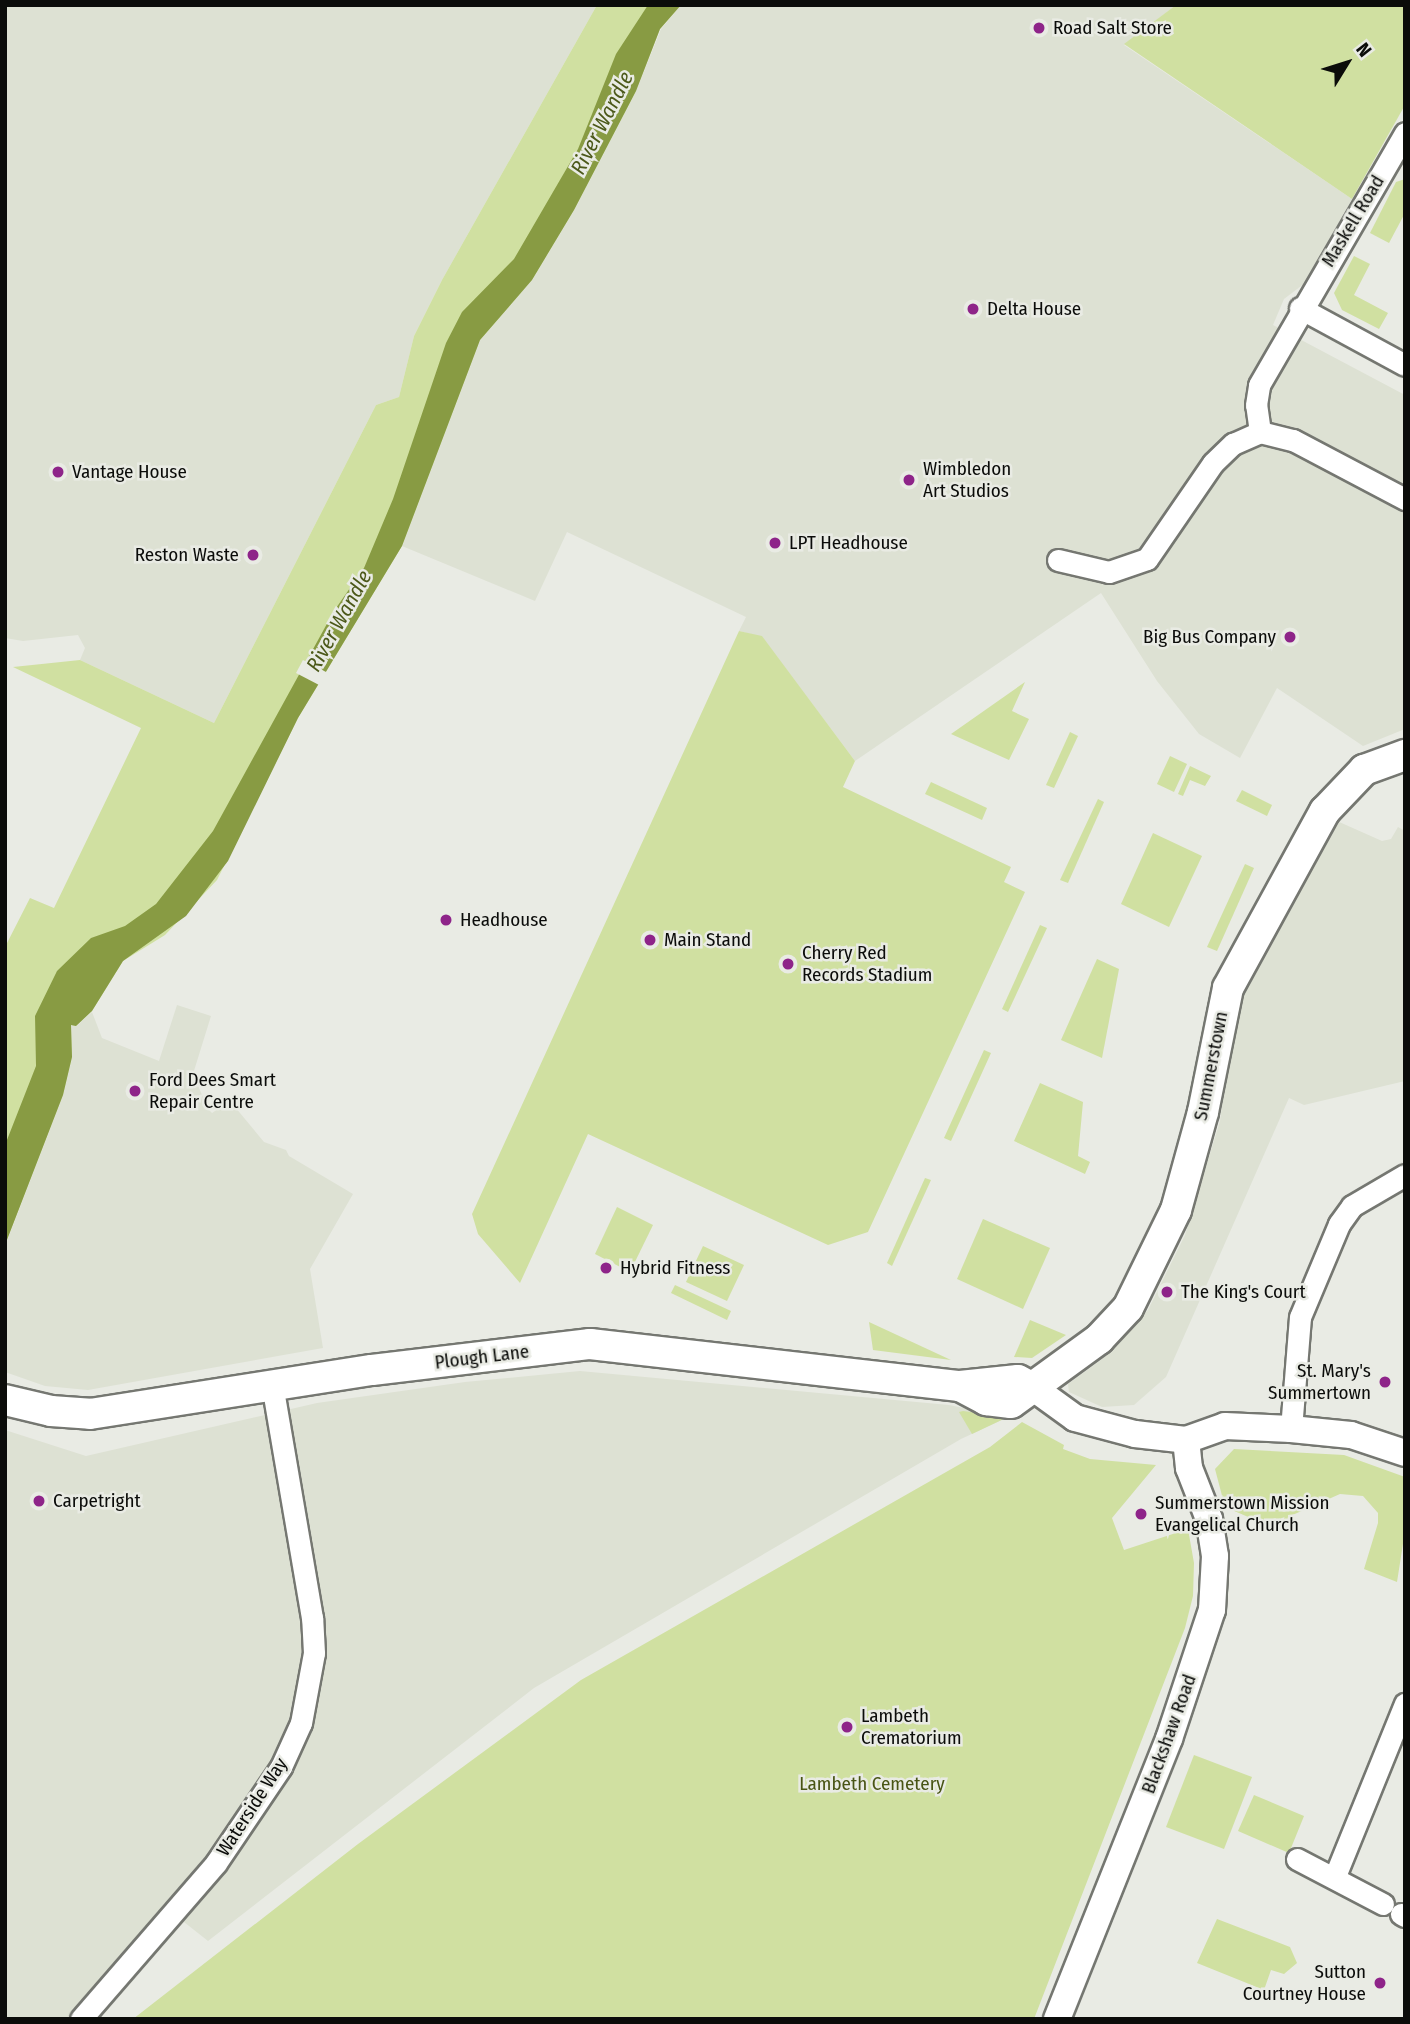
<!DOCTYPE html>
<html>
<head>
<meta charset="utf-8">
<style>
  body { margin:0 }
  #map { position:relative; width:1410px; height:2024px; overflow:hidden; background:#e9ebe4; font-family:"Fira Sans Condensed",sans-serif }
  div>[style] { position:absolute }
  .built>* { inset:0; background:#dde1d3 }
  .green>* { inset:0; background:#d0e0a1 }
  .water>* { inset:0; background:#889b43 }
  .pier>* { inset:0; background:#e9ebe4 }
  .roads { filter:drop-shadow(2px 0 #757771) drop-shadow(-2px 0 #757771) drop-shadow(0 2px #757771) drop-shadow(0 -2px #757771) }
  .minor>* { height:21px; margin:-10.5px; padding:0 10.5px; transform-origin:10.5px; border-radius:10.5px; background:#fff }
  .tertiary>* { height:26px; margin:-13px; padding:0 13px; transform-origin:13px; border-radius:13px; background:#fff }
  .secondary>* { height:30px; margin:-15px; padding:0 15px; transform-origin:15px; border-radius:15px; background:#fff }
  .dots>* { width:19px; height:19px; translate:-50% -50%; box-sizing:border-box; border:4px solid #e9ebe4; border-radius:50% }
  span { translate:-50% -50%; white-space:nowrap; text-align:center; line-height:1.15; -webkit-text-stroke:5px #e9ebe4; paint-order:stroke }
  .poi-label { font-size:19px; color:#0b0c0a }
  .left { translate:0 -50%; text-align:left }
  .right { translate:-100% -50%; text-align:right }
  .street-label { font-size:19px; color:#0b0c0a }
  .park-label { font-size:19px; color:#485414 }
  .water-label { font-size:21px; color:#4c591a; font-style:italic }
  .frame { position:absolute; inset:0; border:7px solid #0b0c0a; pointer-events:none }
  .north { position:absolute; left:1312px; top:28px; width:70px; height:70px; -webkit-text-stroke:5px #e9ebe4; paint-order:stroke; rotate:52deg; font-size:19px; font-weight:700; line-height:28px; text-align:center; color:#0b0c0a }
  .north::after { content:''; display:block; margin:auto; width:24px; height:32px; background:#0b0c0a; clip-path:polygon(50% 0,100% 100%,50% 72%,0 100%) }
</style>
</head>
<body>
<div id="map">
  <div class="built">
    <div style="clip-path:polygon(5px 5px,597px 5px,442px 280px,414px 336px,399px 397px,376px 405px,214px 723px,80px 660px,85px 648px,78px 635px,23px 641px,5px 638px)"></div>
    <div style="clip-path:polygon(681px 5px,1176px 5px,1124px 45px,1352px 199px,1305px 283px,1284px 299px,1273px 325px,1405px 395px,1405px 729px,1363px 746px,1277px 688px,1240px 758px,1199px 734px,1157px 681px,1101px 593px,855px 761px,762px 637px,739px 631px,746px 617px,567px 532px,535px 601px,402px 546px,480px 340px,532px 280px,574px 210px,636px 91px,661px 29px)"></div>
    <div style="clip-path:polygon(1337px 821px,1382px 841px,1391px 839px,1398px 827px,1405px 831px,1405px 1081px,1304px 1105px,1289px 1098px,1166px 1377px,1134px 1405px,1102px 1407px,1069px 1392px,1068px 1384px,1101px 1360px,1148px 1310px,1185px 1235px,1220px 1121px,1235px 1006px)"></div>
    <div style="clip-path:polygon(177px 1005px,211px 1016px,193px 1074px,208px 1109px,212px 1113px,230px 1101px,264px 1142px,286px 1150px,289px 1156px,353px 1194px,310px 1269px,323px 1348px,88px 1390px,45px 1386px,5px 1372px,5px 1246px,63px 1095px,72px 1057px,71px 1025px,76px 1026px,92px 1012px,102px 1038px,159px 1061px)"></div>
    <div style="clip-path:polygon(580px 1371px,949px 1405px,1008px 1417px,961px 1439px,534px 1688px,208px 1941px,184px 1922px,97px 2019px,5px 2019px,5px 1430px,86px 1456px,317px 1403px,465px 1382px)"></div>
  </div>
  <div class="green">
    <div style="clip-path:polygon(597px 5px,681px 5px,660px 29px,636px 91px,574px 210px,532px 280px,480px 340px,402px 546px,298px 718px,217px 880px,165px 935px,123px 961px,92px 1011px,76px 1026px,71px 1025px,72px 1057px,63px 1095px,5px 1245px,5px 947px,30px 898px,54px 908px,141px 728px,13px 667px,80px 660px,214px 723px,376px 405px,399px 397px,414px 336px,442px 280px)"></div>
    <div style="clip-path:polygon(1176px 5px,1405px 5px,1405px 105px,1352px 199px,1124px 44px)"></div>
    <div style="clip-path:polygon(1405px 179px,1405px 213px,1389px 243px,1370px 233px,1396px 182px)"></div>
    <div style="clip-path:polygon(1354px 256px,1370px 264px,1354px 295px,1388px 313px,1379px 329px,1342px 310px,1334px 293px)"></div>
    <div style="clip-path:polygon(739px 631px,762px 636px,855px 761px,843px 787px,1011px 867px,1004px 882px,1025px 892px,868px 1232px,828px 1245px,588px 1134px,520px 1283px,478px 1234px,472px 1214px)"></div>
    <div style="clip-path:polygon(1025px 682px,1012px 711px,1029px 719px,1009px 760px,951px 734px)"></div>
    <div style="clip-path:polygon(1070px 732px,1078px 736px,1054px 788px,1046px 785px)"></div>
    <div style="clip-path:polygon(1170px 756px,1187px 764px,1174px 792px,1157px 784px)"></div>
    <div style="clip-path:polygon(1190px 766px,1211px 776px,1205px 786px,1190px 780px,1183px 796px,1178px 794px)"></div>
    <div style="clip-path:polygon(931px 782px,987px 808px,982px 820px,925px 794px)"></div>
    <div style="clip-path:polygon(1242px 790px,1272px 805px,1267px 816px,1236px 801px)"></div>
    <div style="clip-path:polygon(1098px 799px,1104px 802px,1068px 883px,1060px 880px)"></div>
    <div style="clip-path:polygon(1153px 833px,1202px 856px,1169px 927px,1121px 904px)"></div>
    <div style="clip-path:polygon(1245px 864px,1254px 868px,1217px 951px,1207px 947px)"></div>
    <div style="clip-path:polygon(1040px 925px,1047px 928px,1008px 1012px,1002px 1009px)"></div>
    <div style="clip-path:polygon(1097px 959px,1119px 969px,1102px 1058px,1061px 1040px)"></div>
    <div style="clip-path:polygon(984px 1050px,991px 1053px,951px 1141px,944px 1138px)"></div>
    <div style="clip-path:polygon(1040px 1083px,1083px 1102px,1078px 1156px,1090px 1162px,1085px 1174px,1014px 1141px)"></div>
    <div style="clip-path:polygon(925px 1178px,931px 1180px,892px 1266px,887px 1263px)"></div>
    <div style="clip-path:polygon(617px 1207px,653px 1225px,630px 1272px,595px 1254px)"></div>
    <div style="clip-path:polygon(983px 1219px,1050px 1248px,1023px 1309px,957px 1279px)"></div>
    <div style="clip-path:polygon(703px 1246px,744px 1265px,727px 1301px,686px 1282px)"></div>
    <div style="clip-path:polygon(675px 1285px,731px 1311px,727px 1320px,671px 1293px)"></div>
    <div style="clip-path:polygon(1030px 1320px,1066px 1335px,1032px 1358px,1014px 1357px)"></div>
    <div style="clip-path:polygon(869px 1322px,951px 1360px,873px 1350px)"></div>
    <div style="clip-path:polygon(963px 1411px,1008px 1417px,972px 1434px,959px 1412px)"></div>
    <div style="clip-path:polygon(1022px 1422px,1064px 1445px,1063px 1449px,1090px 1459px,1156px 1465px,1112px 1518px,1124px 1550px,1188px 1529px,1194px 1563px,1193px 1596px,1185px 1628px,1034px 2019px,133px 2019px,358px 1844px,581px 1680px,990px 1447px)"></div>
    <div style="clip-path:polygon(1234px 1449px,1344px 1455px,1405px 1477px,1405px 1531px,1397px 1582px,1364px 1569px,1378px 1523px,1378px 1513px,1363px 1496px,1340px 1494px,1288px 1517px,1283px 1532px,1225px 1507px,1215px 1469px)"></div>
    <div style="clip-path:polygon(1194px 1755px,1252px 1777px,1224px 1849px,1166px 1827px)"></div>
    <div style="clip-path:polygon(1254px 1795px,1304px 1816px,1289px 1853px,1238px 1831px)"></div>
    <div style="clip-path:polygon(1217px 1919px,1290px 1947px,1297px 1963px,1284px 1974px,1271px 1970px,1264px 1990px,1197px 1963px)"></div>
  </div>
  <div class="water">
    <div style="clip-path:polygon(648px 5px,681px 5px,660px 29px,636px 91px,574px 210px,532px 280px,480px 340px,402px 546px,298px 718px,228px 861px,186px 916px,123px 961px,92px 1011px,76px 1026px,71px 1025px,72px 1057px,63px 1095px,5px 1245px,5px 1145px,36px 1066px,35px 1016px,57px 971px,91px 938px,125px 926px,156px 904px,213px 831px,334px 611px,364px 568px,393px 499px,446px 343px,462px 312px,514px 259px,578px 149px,616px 54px)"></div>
  </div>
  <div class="pier">
    <div style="clip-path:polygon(303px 660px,328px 673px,321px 686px,296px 673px)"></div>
  </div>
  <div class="roads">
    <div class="minor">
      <div style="left:1300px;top:308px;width:119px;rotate:28.5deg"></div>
      <div style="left:1260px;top:432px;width:27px;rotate:-98deg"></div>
      <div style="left:1256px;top:405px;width:20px;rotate:-81deg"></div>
      <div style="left:1259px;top:385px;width:291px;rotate:-59.9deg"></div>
      <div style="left:1058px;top:560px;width:52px;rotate:13.2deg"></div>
      <div style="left:1109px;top:572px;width:40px;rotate:-18.9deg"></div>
      <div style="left:1147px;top:559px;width:116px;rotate:-55.5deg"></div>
      <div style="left:1213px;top:463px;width:28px;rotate:-44deg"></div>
      <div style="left:1233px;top:444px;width:30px;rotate:-24deg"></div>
      <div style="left:1260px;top:432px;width:34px;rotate:14deg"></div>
      <div style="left:1293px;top:440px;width:127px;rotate:27.8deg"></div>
      <div style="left:1291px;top:1429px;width:112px;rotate:-85.4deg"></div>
      <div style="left:1300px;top:1317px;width:101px;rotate:-67.2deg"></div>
      <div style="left:1339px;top:1224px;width:22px;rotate:-54deg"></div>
      <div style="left:1352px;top:1206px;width:61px;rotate:-30.3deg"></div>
      <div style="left:1297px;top:1859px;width:97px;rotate:27.6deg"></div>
      <div style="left:1335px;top:1876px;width:186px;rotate:-67.9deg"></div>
      <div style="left:1401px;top:1914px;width:4px;rotate:27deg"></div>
      <div style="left:81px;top:2019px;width:206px;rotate:-49.1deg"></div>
      <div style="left:216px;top:1863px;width:116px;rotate:-55.9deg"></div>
      <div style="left:281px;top:1767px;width:48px;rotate:-65.6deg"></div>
      <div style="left:301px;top:1723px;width:71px;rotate:-79.5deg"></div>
      <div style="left:314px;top:1653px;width:35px;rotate:-93deg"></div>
      <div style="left:312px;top:1618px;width:236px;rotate:-99.7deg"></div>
    </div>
    <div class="tertiary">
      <div style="left:1035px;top:1389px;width:49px;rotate:35.9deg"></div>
      <div style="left:1075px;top:1418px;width:62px;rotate:14.9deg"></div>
      <div style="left:1135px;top:1434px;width:51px;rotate:6.7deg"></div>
      <div style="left:1186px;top:1440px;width:41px;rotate:-19.7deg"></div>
      <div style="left:1225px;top:1426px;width:66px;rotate:2.6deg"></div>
      <div style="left:1291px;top:1429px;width:60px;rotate:5.7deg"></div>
      <div style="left:1351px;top:1435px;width:57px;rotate:18.4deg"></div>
      <div style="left:1057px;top:2019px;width:302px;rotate:-68.2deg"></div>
      <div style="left:1169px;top:1739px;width:136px;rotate:-71.6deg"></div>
      <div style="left:1212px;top:1610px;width:54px;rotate:-86.8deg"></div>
      <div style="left:1215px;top:1556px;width:37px;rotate:-99deg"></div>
      <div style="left:1209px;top:1519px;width:55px;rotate:-111.4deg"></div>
      <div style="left:1189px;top:1468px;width:28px;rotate:-96deg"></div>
    </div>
    <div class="secondary">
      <div style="left:960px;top:1386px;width:30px;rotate:28deg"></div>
      <div style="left:986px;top:1400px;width:25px;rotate:7deg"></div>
      <div style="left:1011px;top:1403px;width:109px;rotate:-36deg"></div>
      <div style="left:1099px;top:1339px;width:42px;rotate:-46.9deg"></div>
      <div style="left:1128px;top:1308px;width:109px;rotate:-63.9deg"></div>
      <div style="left:1176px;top:1210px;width:102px;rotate:-74.6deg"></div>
      <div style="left:1203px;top:1112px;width:126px;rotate:-78.6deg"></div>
      <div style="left:1228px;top:988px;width:202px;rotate:-61.3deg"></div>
      <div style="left:1325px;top:811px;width:57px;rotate:-46.4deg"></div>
      <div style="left:1364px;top:770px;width:44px;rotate:-20.1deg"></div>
      <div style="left:5px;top:1400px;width:47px;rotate:13.4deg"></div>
      <div style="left:51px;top:1411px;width:39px;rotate:4deg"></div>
      <div style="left:90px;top:1414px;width:285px;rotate:-8.9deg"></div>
      <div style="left:372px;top:1370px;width:220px;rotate:-6.8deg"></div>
      <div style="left:590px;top:1344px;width:372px;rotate:6.5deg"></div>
      <div style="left:960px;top:1386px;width:58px;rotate:-5.9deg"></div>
      <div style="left:1018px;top:1380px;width:19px;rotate:28deg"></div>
    </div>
  </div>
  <div class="dots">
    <div style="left:1039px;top:28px;background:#8e2489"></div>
    <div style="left:973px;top:309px;background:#8e2489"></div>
    <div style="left:58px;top:472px;background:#8e2489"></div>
    <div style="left:909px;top:480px;background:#8e2489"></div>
    <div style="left:775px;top:543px;background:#8e2489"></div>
    <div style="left:253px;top:555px;background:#8e2489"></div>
    <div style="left:1290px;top:637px;background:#8e2489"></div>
    <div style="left:446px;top:920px;background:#8e2489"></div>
    <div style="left:650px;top:940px;background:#8e2489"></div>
    <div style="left:788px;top:964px;background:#8e2489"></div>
    <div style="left:135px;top:1091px;background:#8e2489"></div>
    <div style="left:606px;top:1268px;background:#8e2489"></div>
    <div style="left:1167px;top:1292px;background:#8e2489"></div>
    <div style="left:1385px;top:1382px;background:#8e2489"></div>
    <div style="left:39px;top:1501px;background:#8e2489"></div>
    <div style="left:1141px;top:1514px;background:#8e2489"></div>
    <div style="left:847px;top:1727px;background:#8e2489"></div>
    <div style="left:1380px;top:1983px;background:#8e2489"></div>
  </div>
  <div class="poi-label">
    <span class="left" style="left:1053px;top:28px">Road Salt Store</span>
    <span class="left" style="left:987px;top:309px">Delta House</span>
    <span class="left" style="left:923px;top:480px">Wimbledon<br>Art Studios</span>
    <span class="left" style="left:72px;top:472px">Vantage House</span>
    <span class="left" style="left:789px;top:543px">LPT Headhouse</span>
    <span class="right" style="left:239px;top:555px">Reston Waste</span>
    <span class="right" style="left:1276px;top:637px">Big Bus Company</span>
    <span class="left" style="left:460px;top:920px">Headhouse</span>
    <span class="left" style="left:664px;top:940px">Main Stand</span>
    <span class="left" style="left:802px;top:964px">Cherry Red<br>Records Stadium</span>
    <span class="left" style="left:149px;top:1091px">Ford Dees Smart<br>Repair Centre</span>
    <span class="left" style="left:620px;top:1268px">Hybrid Fitness</span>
    <span class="left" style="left:1181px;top:1292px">The King's Court</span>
    <span class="right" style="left:1371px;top:1382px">St. Mary's<br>Summertown</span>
    <span class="left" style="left:53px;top:1501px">Carpetright</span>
    <span class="left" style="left:1155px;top:1514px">Summerstown Mission<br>Evangelical Church</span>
    <span class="left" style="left:861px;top:1727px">Lambeth<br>Crematorium</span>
    <span class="right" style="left:1366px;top:1983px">Sutton<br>Courtney House</span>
  </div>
  <div class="street-label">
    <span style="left:1353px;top:221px;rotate:-59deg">Maskell Road</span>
    <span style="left:1211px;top:1066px;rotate:-79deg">Summerstown</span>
    <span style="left:482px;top:1357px;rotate:-7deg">Plough Lane</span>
    <span style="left:1169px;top:1734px;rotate:-70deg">Blackshaw Road</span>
    <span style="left:252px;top:1807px;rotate:-57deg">Waterside Way</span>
  </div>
  <div class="park-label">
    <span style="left:872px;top:1784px">Lambeth Cemetery</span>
  </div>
  <div class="water-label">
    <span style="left:602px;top:123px;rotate:-63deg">River Wandle</span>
    <span style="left:339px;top:621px;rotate:-61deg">River Wandle</span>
  </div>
  <div class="frame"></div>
  <div class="north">N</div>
</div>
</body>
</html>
